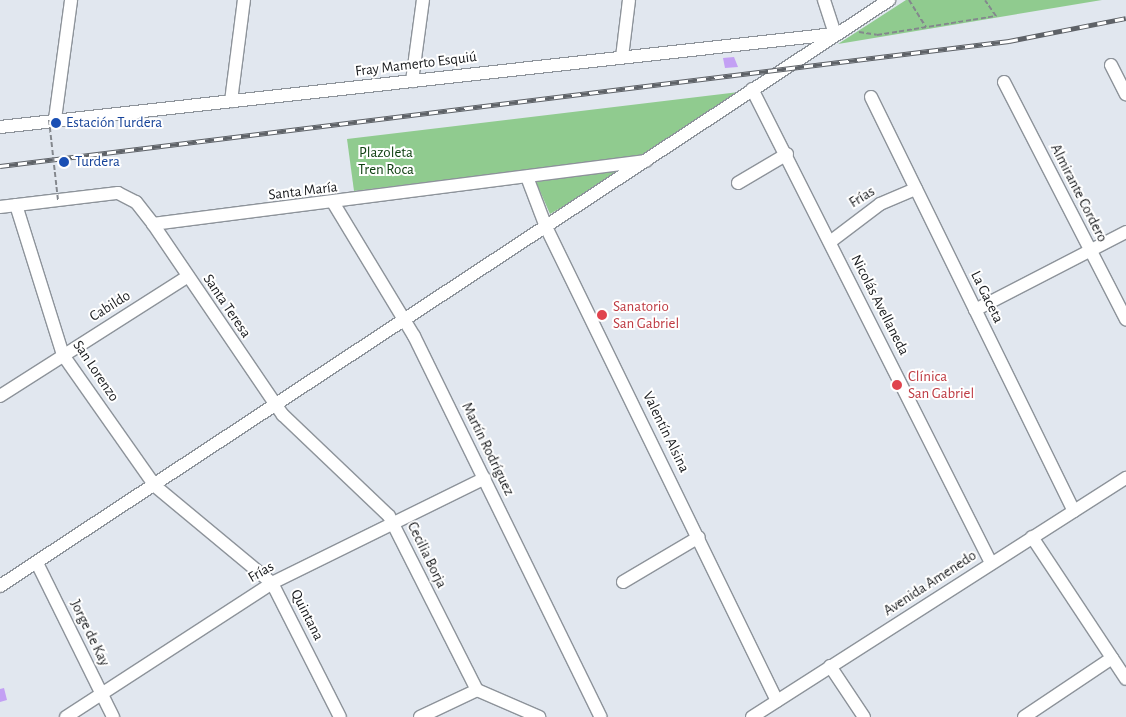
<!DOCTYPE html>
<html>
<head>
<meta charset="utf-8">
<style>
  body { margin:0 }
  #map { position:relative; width:1126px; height:717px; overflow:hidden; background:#e1e7ef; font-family:"Alegreya Sans",sans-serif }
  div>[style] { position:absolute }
  .green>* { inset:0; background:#90cb8f }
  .building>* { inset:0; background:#c3a0f4 }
  .path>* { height:2px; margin-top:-1px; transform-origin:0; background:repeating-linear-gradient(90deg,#83878d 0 5px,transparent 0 7.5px) }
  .roads { filter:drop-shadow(1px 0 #8d939a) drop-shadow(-1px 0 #8d939a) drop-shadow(0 1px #8d939a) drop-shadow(0 -1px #8d939a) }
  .minor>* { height:12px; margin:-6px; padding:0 6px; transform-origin:6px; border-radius:6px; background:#fff }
  .rail>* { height:5px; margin-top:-2.5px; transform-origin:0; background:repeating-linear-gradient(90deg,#fff 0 9px,#5e6267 0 18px); box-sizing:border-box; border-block:1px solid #5e6267 }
  .path-bridge>* { height:2px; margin-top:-1px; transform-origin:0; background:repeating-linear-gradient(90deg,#83878d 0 5px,transparent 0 7.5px) }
  .dots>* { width:14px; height:14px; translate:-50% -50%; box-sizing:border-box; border:2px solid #fff; border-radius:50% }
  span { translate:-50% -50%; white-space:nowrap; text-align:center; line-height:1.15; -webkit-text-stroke:4px #fff; paint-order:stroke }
  .street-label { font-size:15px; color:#181a1d }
  .transit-label { font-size:15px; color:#164399 }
  .left { translate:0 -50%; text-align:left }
  .park-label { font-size:15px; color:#104112 }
  .health-label { font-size:15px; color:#be3a42 }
</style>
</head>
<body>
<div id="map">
  <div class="green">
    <div style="clip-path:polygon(906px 0,1102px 0,838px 44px)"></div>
    <div style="clip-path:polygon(739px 92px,642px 156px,354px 191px,347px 139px)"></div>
    <div style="clip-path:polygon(628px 169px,550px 214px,536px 182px)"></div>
  </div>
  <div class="building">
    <div style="clip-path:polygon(734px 57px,738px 67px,725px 68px,723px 58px)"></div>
    <div style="clip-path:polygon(4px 688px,7px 700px,0 702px,0 689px)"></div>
  </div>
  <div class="path">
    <div style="left:909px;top:0;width:32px;rotate:58deg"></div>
    <div style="left:859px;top:32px;width:18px;rotate:9deg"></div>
    <div style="left:877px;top:35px;width:121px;rotate:-9.1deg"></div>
    <div style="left:996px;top:16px;width:19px;rotate:-125deg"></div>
  </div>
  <div class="roads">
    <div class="minor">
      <div style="left:622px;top:57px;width:57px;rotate:-83deg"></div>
      <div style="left:1111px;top:65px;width:33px;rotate:63deg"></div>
      <div style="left:412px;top:81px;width:82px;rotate:-82.3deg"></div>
      <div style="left:1004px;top:82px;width:267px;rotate:62.8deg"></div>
      <div style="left:752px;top:89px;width:531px;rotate:63.24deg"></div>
      <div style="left:871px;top:97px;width:461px;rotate:63.9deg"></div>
      <div style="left:231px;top:101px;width:102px;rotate:-82.7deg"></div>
      <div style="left:55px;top:119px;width:120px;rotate:-82.3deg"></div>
      <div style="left:0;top:127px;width:840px;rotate:-6.36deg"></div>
      <div style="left:835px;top:34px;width:36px;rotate:-108deg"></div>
      <div style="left:527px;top:177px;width:53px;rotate:69.2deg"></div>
      <div style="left:546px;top:227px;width:527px;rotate:64.02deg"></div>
      <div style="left:738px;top:183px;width:57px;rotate:-30.6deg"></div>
      <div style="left:334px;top:204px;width:154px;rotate:58.8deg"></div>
      <div style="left:414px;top:336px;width:424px;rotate:63.9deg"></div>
      <div style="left:16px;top:205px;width:157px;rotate:72.6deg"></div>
      <div style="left:63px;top:355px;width:160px;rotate:54.9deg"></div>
      <div style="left:155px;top:486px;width:152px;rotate:39.7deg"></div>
      <div style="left:272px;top:583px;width:150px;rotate:63.1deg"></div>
      <div style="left:0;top:207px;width:119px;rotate:-6.8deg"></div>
      <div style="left:118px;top:193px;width:20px;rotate:27deg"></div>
      <div style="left:136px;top:202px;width:28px;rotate:52deg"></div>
      <div style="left:153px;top:224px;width:497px;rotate:-7.3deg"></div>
      <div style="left:153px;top:224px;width:231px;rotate:55.8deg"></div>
      <div style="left:283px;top:415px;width:146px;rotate:43.6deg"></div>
      <div style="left:389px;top:516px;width:195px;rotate:63.2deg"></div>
      <div style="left:477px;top:690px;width:68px;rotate:23.5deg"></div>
      <div style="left:830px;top:242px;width:63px;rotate:-37.2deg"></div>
      <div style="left:880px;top:204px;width:39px;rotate:-23deg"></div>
      <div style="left:975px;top:310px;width:170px;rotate:-27.3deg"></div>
      <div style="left:0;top:396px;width:222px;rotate:-32.5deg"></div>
      <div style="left:1032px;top:537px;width:170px;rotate:56.5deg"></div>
      <div style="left:37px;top:563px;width:172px;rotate:63.7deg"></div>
      <div style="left:623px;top:582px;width:88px;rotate:-30.6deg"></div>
      <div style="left:0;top:586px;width:1065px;rotate:-33.39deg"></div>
      <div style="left:830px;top:666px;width:61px;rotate:56.3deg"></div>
      <div style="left:66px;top:717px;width:246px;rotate:-33deg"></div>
      <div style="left:272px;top:583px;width:237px;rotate:-26.2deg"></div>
      <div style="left:420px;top:717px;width:63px;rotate:-25.3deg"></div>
      <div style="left:752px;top:717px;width:444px;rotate:-32.6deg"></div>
      <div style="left:1024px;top:717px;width:106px;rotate:-33.8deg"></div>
    </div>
  </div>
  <div class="rail">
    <div style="left:0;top:166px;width:1017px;rotate:-7.06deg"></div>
    <div style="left:1009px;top:41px;width:119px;rotate:-11.1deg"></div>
  </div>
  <div class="path-bridge">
    <div style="left:49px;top:120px;width:81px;rotate:83.6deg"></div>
  </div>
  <div class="dots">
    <div style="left:56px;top:123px;background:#1a4fb4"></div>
    <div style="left:64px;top:162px;background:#1a4fb4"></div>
    <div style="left:602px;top:315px;background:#e0444e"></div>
    <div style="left:897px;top:385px;background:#e0444e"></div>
  </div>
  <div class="street-label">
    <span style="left:416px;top:64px;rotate:-7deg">Fray Mamerto Esquiú</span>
    <span style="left:303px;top:191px;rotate:-7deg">Santa María</span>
    <span style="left:1079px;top:193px;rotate:63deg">Almirante Cordero</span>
    <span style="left:862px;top:197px;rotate:-32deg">Frías</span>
    <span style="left:987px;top:297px;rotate:64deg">La Gaceta</span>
    <span style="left:880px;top:305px;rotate:63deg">Nicolás Avellaneda</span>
    <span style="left:110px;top:306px;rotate:-32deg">Cabildo</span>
    <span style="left:227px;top:306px;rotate:56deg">Santa Teresa</span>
    <span style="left:96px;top:371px;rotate:56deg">San Lorenzo</span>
    <span style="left:666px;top:432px;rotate:64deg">Valentín Alsina</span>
    <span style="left:488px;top:449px;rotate:64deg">Martín Rodríguez</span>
    <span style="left:427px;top:555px;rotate:64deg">Cecilia Borja</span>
    <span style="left:261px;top:572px;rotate:-30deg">Frías</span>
    <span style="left:930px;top:583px;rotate:-33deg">Avenida Amenedo</span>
    <span style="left:307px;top:615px;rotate:63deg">Quintana</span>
    <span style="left:90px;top:633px;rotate:64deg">Jorge de Kay</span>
  </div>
  <div class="transit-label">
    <span class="left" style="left:66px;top:123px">Estación Turdera</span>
    <span class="left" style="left:75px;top:162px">Turdera</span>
  </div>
  <div class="park-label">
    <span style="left:386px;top:161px">Plazoleta<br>Tren Roca</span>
  </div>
  <div class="health-label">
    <span class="left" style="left:613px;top:315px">Sanatorio<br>San Gabriel</span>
    <span class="left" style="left:908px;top:385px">Clínica<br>San Gabriel</span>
  </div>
</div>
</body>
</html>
